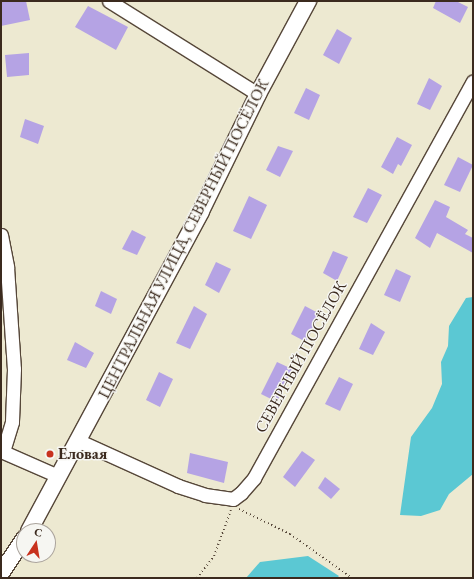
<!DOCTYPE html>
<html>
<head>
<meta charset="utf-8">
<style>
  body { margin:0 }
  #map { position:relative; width:474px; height:579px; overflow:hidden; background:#ede9d1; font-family:"EB Garamond",serif }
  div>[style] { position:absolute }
  .water>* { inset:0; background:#5bc8d3 }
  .building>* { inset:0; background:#b5a3e4 }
  .path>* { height:2px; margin-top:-1px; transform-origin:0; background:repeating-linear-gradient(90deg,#564739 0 1px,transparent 0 4px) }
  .roads { filter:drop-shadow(1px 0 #564739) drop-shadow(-1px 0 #564739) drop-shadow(0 1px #564739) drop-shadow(0 -1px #564739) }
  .minor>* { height:13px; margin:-6.5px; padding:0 6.5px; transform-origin:6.5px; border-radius:6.5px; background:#fff }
  .tertiary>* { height:16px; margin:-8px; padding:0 8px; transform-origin:8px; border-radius:8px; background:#fff }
  .dots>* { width:11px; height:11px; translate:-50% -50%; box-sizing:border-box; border:2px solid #f6f6f2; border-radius:50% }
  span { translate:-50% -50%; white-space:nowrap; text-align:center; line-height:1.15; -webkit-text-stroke:3px #f6f6f2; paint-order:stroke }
  .street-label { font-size:16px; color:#3b2a1e }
  .poi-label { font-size:16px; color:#3b2a1e; font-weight:700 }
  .left { translate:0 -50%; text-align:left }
  .frame { position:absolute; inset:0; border:2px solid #3b2a1e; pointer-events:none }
  .north { position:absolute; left:16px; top:523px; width:40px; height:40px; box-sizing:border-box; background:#f6f6f2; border:1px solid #aba49d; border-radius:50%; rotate:12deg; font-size:11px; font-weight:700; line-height:16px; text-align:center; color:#3b2a1e }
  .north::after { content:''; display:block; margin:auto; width:14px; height:18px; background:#c8321e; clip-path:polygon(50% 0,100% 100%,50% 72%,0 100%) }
</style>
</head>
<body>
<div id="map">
  <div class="water">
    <div style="clip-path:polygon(473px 297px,473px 474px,449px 494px,440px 510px,421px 516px,400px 515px,411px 437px,432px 408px,442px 384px,441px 362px,448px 346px,449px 326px,466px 298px)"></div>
    <div style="clip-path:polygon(308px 556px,339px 576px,337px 578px,246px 578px,260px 562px)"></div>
  </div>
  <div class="building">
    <div style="clip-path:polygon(1px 1px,26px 1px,30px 20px,1px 26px)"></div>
    <div style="clip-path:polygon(436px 1px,456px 1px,468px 7px,460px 23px,433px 8px)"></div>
    <div style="clip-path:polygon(88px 6px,128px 27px,116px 50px,75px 27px)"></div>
    <div style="clip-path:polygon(337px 29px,352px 38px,339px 64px,323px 55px)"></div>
    <div style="clip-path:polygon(29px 53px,29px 75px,7px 77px,5px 55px)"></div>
    <div style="clip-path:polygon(429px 78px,442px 86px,430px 110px,417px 104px)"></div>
    <div style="clip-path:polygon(306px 88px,320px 95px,309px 120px,294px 113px)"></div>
    <div style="clip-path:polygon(25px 119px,44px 126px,38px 144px,20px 137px)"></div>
    <div style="clip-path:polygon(397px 137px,412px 145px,401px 166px,398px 164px,393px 174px,381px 167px)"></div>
    <div style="clip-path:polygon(278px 146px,293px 151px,280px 177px,266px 170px)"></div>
    <div style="clip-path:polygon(458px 157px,473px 165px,460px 192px,444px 185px)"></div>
    <div style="clip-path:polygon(368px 188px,382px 195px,367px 223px,353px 217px)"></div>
    <div style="clip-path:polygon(249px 196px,267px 205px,251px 239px,233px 231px)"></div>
    <div style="clip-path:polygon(435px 200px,450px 207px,446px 217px,468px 230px,465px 234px,473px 238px,473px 253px,437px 233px,430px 248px,415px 238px)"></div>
    <div style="clip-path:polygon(132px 230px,146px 237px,137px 255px,122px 249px)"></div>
    <div style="clip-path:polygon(333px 251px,348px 257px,337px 281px,323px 273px)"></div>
    <div style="clip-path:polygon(216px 262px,231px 269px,219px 293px,205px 285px)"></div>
    <div style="clip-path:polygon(396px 269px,411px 276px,400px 302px,384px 295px)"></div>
    <div style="clip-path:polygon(101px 291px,117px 299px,111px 314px,95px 306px)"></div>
    <div style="clip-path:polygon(194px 306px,207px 314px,190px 349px,176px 343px)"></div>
    <div style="clip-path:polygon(305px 306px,320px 314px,306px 342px,291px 334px)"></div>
    <div style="clip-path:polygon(371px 323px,385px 332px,373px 355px,359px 349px)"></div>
    <div style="clip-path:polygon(75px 342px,94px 353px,86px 368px,67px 360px)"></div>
    <div style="clip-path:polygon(277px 362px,292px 369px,277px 402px,261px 394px)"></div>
    <div style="clip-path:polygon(159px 372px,173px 379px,160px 407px,146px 400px)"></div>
    <div style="clip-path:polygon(339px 377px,353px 384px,340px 411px,325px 404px)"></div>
    <div style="clip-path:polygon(302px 451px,315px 460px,295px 487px,283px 477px)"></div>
    <div style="clip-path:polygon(190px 453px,228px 462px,224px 483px,187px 473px)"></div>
    <div style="clip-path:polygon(325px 477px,340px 489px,331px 499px,318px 488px)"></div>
  </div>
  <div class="path">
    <div style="left:239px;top:509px;width:57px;rotate:26.1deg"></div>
    <div style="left:290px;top:534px;width:76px;rotate:35.4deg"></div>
    <div style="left:197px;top:578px;width:28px;rotate:-52deg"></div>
    <div style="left:214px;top:556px;width:49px;rotate:-69.7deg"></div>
  </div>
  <div class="roads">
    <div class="minor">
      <div style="left:109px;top:1px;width:176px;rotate:32deg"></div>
      <div style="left:1px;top:235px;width:33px;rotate:79deg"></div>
      <div style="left:7px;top:267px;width:102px;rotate:86.1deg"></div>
      <div style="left:14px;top:369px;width:53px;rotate:92.2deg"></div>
      <div style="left:12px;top:422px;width:31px;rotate:107deg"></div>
      <div style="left:79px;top:441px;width:109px;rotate:24.4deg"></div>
      <div style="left:178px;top:486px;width:28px;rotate:18deg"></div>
      <div style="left:205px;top:495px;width:28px;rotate:8deg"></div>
      <div style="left:233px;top:499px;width:10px;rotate:-37deg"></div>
      <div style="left:241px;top:493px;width:20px;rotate:-49deg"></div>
      <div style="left:254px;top:478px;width:453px;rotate:-61.1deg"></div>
      <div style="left:1px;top:451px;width:62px;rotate:23.7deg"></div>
    </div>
    <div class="tertiary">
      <div style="left:29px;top:531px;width:363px;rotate:-61.7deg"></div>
      <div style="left:201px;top:211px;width:130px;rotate:-64deg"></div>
      <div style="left:258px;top:94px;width:106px;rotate:-61.7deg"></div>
      <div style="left:1px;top:573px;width:41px;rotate:-55.9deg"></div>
    </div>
  </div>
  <div class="dots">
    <div style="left:50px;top:454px;background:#c8321e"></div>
  </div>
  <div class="street-label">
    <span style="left:184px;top:239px;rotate:-63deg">ЦЕНТРАЛЬНАЯ УЛИЦА, СЕВЕРНЫЙ ПОСЁЛОК</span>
    <span style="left:301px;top:357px;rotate:-61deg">СЕВЕРНЫЙ ПОСЁЛОК</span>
  </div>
  <div class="poi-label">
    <span class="left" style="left:58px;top:454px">Еловая</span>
  </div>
  <div class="frame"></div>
  <div class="north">С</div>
</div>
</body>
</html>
